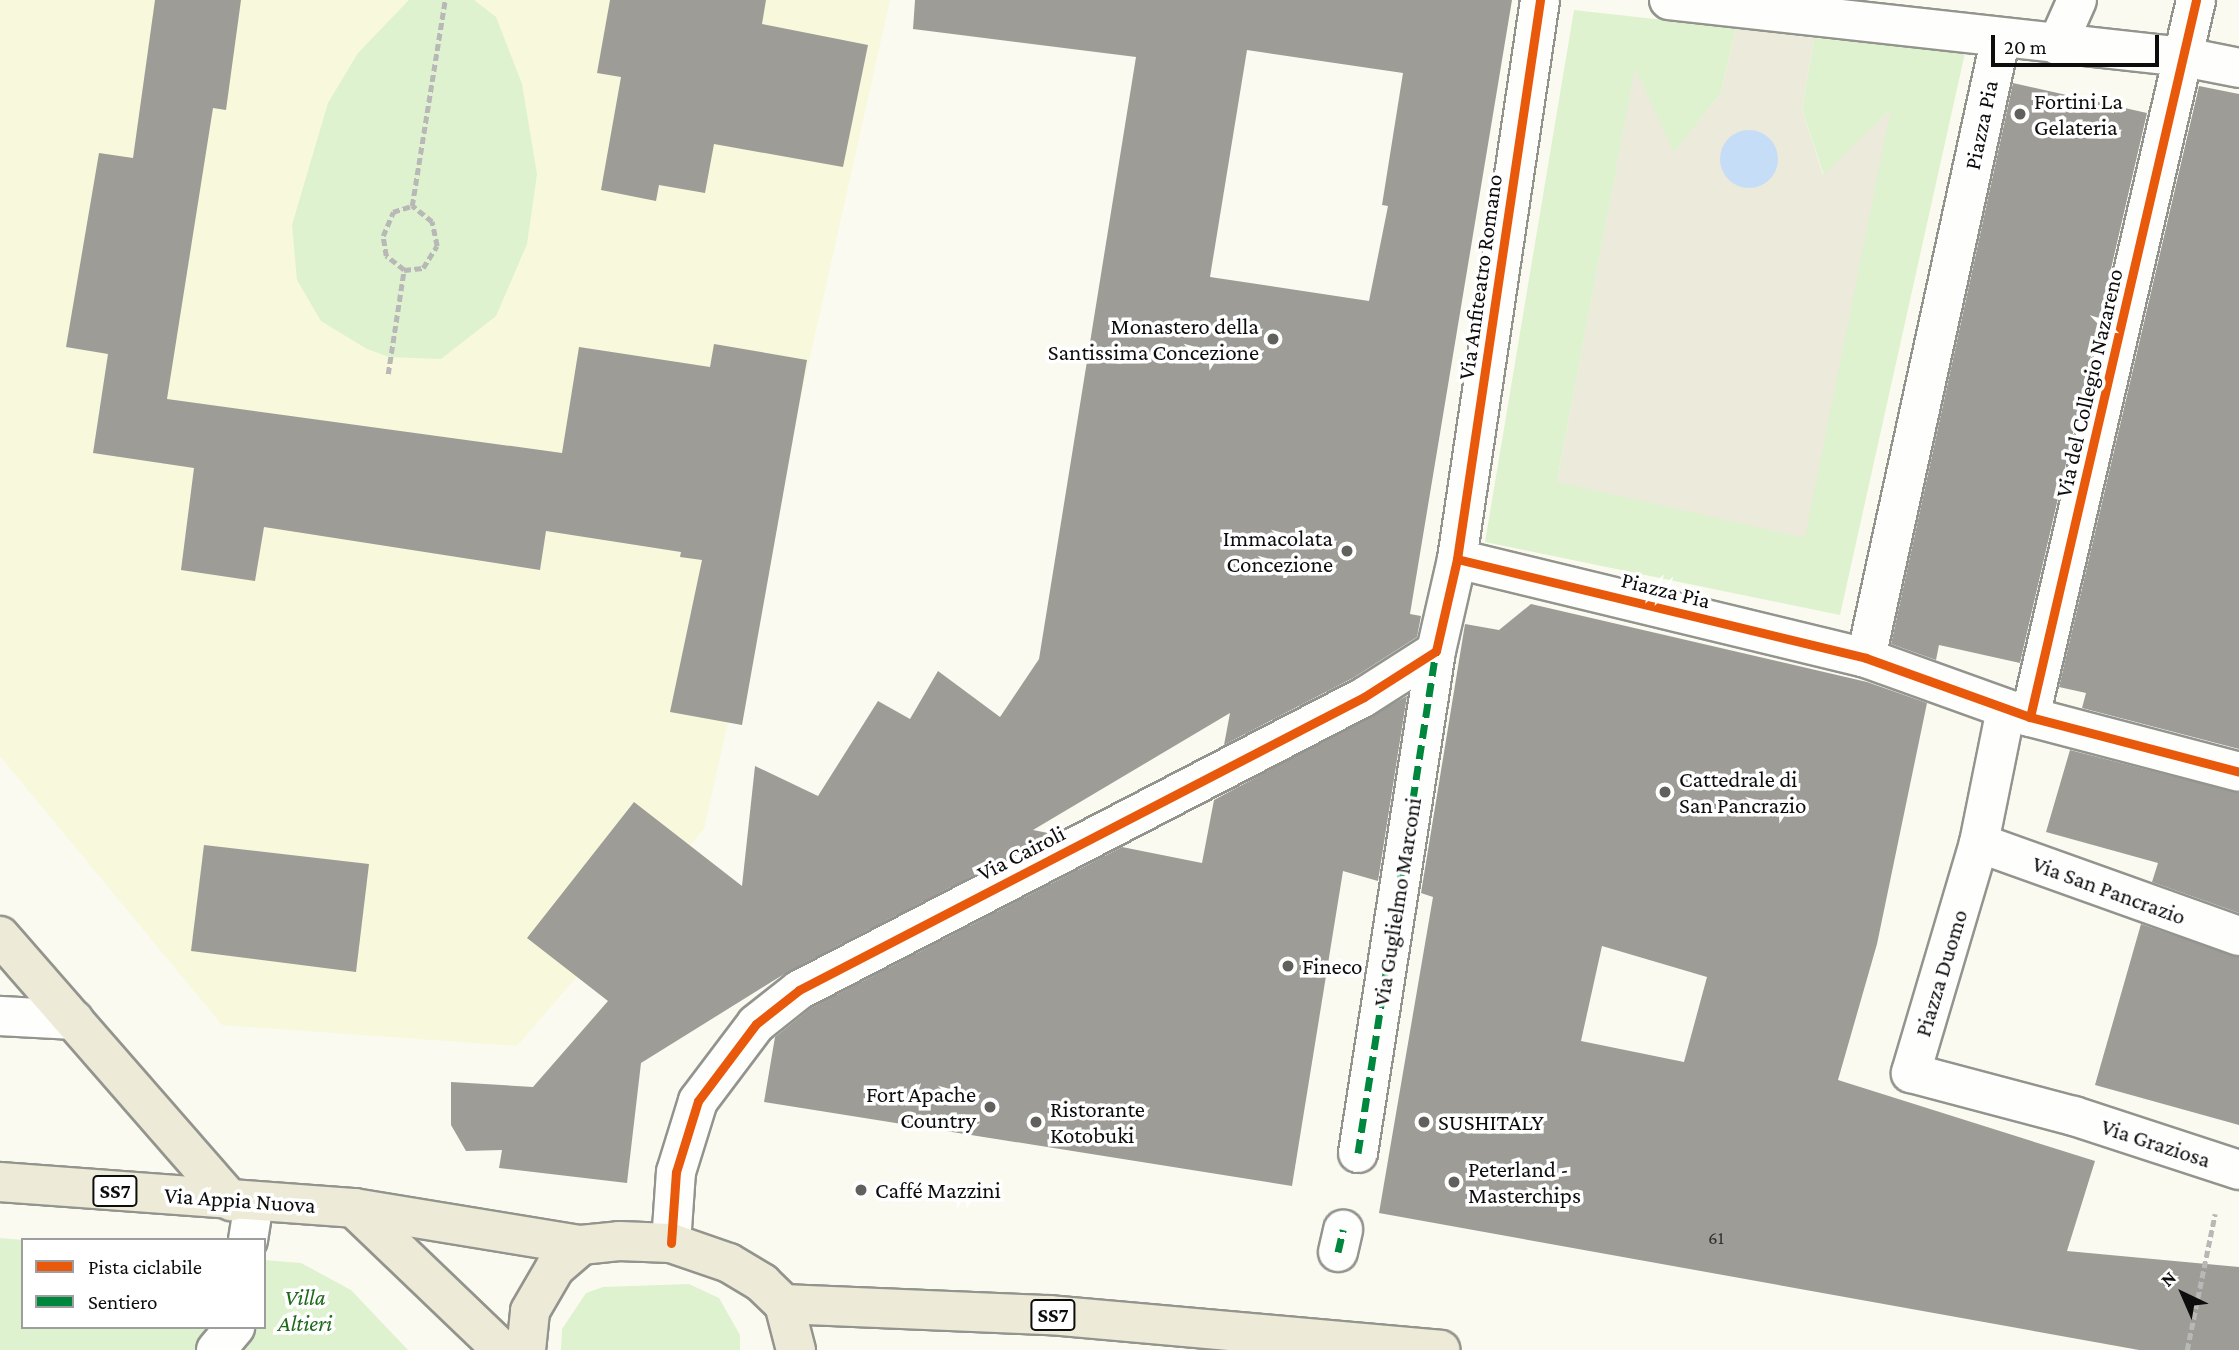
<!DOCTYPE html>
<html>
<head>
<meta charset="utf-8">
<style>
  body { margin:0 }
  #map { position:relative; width:2239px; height:1350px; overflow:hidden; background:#fbfaf0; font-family:"Crimson Pro",serif }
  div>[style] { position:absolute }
  .farmland>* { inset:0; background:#f7f8dc }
  .green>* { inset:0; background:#def2cf }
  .plaza>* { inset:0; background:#ebeadb }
  .water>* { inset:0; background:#c5ddf7 }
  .round { border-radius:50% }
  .building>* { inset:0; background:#9e9c96 }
  .path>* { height:4.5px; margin-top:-2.25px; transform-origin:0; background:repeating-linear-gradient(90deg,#b8b8b6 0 7px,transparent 0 10.5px) }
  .roads { filter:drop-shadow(2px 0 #94948f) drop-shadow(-2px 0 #94948f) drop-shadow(0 2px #94948f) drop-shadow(0 -2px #94948f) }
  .minor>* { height:38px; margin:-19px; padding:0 19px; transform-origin:19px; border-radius:19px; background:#fefefd }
  .major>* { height:38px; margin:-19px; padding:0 19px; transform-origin:19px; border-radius:19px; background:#edebd7 }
  .quiet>* { height:7px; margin-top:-3.5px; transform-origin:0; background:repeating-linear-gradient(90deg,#00873e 0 14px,transparent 0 21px) }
  .cycleway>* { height:9px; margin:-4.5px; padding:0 4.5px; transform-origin:4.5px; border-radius:4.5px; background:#e8590c }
  .dots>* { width:19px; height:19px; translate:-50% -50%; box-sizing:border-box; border:4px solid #fff; border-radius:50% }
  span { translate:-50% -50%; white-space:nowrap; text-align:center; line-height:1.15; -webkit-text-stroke:7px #fff; paint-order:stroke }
  .number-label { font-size:19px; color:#31312f }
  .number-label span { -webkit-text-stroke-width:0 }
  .shield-label span { padding:2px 5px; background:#fff; border:2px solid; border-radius:5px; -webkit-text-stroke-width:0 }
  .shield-label { font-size:21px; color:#0d0d0d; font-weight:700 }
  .poi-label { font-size:23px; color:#0d0d0d }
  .left { translate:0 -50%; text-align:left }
  .right { translate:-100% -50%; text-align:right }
  .street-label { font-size:23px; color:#0d0d0d }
  .park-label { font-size:23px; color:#1d6819; font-style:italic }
  .legend { position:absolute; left:21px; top:1238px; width:245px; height:91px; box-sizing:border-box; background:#fff; border:2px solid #9e9e9e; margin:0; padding:9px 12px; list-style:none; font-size:21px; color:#0d0d0d }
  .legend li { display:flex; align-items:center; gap:14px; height:35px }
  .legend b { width:35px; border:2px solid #9e9e9e }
  .north { position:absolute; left:2148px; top:1259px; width:70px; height:70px; -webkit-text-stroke:5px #fff; paint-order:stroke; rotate:316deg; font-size:19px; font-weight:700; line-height:28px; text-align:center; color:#0d0d0d }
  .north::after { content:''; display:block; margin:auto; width:24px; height:32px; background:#0d0d0d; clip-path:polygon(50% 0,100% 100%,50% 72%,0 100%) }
  .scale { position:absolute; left:1991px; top:35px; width:168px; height:32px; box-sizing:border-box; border:4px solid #0d0d0d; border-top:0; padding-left:9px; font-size:21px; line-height:24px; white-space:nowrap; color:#0d0d0d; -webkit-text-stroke:5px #fff; paint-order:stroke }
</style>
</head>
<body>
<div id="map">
  <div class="farmland">
    <div style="clip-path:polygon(0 0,890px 0,704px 829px,517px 1046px,222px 1025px,0 756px)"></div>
  </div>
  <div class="green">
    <div style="clip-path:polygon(409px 0,474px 0,496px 17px,522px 84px,537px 174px,527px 244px,496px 316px,441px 359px,389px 357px,367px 349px,321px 321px,297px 280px,292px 225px,328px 103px,358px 53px)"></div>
    <div style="clip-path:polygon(1574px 10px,1736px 28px,1721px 93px,1674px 153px,1635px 70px,1557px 482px,1890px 110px,1824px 176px,1802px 110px,1814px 38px,1965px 53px,1840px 615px,1485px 542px)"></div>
    <div style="clip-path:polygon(0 1238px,23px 1240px,23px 1327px,264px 1327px,264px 1260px,301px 1263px,351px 1290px,408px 1350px,0 1350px)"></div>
    <div style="clip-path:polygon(689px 1284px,719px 1298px,740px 1335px,740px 1350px,561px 1350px,562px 1329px,586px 1293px,603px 1287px)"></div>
  </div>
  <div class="plaza">
    <div style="clip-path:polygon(1736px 28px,1814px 38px,1802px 110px,1823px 175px,1891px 109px,1805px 538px,1557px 482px,1635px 68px,1674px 152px,1721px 93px)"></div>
  </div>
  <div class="water">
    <div class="round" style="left:1720px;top:130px;width:58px;height:58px"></div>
  </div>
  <div class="building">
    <div style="clip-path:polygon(155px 0,241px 0,226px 110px,213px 108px,167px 399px,562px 453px,579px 347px,710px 367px,714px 344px,807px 360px,742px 725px,670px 712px,702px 560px,680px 557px,681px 552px,546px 531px,540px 570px,264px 527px,255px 581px,181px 570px,194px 468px,93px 453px,108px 354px,66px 347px,99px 153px,133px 158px)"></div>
    <div style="clip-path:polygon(610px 0,766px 0,762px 24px,868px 45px,843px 167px,714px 144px,705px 193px,659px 185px,656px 201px,601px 190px,621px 77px,597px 73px)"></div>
    <div style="clip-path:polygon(evenodd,915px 0,1512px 0,1410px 614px,1421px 616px,1417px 637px,1353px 678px,1224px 745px,1230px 713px,1033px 830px,1053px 834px,789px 971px,641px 1063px,627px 1183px,499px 1168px,502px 1150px,466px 1151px,451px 1125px,451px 1082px,533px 1087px,608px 1001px,527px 938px,634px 802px,742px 886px,755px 766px,818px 796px,878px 701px,910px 719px,938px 671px,1000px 717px,1039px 659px,1136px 57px,913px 29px,915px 0,1247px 50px,1403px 73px,1382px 205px,1388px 206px,1369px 301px,1210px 277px,1247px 50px)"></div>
    <div style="clip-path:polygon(2013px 83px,2147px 113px,2020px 663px,1939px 645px,1936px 660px,1891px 644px)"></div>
    <div style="clip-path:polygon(2199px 86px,2239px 94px,2239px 749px,2082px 708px,2086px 693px,2059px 687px)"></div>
    <div style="clip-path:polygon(evenodd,1531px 604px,1867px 682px,1927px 703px,1877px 944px,1838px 1080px,2095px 1161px,2067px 1251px,2239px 1267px,2239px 1350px,2139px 1350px,1379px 1213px,1433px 897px,1421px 893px,1465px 624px,1499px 630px,1531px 604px,1602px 946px,1707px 977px,1684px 1062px,1581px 1041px,1602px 946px)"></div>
    <div style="clip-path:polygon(1407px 696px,1378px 881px,1343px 871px,1292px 1186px,764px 1102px,775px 1037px,811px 1008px,1122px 847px,1202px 863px,1214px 800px)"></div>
    <div style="clip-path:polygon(2070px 750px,2239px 793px,2239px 913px,2152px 882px,2158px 863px,2046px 832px)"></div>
    <div style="clip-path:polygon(204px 845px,369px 864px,356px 972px,191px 951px)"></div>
    <div style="clip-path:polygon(2141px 924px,2239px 957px,2239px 1125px,2095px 1085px)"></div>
  </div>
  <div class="path">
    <div style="left:404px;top:270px;width:19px;rotate:-6deg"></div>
    <div style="left:423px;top:268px;width:26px;rotate:-58deg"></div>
    <div style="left:437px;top:246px;width:25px;rotate:-102deg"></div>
    <div style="left:432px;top:222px;width:26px;rotate:-141deg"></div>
    <div style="left:388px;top:374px;width:105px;rotate:-81.3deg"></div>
    <div style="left:404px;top:270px;width:23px;rotate:-142deg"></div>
    <div style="left:386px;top:256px;width:20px;rotate:-99deg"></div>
    <div style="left:383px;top:236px;width:26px;rotate:-67deg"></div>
    <div style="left:393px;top:212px;width:20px;rotate:-18deg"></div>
    <div style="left:412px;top:206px;width:209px;rotate:-80.9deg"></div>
    <div style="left:2187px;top:1350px;width:139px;rotate:-78.4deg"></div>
  </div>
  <div class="roads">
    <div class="minor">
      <div style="left:1669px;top:0;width:518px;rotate:6.32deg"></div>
      <div style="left:2184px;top:57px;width:56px;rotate:11.3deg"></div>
      <div style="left:2057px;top:45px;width:49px;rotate:-66deg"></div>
      <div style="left:1457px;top:559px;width:421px;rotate:13.6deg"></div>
      <div style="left:1866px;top:658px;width:174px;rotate:19.8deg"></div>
      <div style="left:2030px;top:717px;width:216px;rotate:14.7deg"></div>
      <div style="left:1866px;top:658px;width:631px;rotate:-77.75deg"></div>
      <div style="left:2006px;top:709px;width:137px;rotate:101.4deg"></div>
      <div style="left:1979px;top:843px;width:240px;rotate:106.5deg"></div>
      <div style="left:1911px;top:1073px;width:169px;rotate:14.8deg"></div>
      <div style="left:2074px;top:1116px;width:174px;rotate:18.1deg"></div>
      <div style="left:2030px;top:717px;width:736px;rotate:-76.96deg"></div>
      <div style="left:1979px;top:843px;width:276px;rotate:19.7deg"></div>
      <div style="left:0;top:1016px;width:74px;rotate:3.1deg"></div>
      <div style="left:1358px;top:1153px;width:508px;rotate:-81.17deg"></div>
      <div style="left:1436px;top:651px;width:94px;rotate:-77.1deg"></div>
      <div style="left:1457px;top:559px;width:565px;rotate:-81.55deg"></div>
      <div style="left:248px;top:1240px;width:38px;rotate:-81deg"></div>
      <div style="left:671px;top:1243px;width:71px;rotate:-86deg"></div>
      <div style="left:676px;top:1172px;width:74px;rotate:-72.8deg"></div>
      <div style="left:698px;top:1101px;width:96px;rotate:-53deg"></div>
      <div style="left:756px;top:1024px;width:55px;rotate:-38.3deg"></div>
      <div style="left:799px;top:990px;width:636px;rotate:-27.41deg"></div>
      <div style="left:1364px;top:697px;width:85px;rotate:-32.6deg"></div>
      <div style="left:1338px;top:1252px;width:23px;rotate:-77deg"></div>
      <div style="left:216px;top:1350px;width:30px;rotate:-50deg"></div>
    </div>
    <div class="major">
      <div style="left:0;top:936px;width:352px;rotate:48.9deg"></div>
      <div style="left:0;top:1182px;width:355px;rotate:4.2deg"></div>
      <div style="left:354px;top:1208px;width:230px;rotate:9.3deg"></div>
      <div style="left:354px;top:1208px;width:205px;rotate:43.8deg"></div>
      <div style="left:784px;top:1304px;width:266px;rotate:2.4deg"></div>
      <div style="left:1050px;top:1315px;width:392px;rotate:5.1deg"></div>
      <div style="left:526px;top:1350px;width:39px;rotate:-84deg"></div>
      <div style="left:530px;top:1311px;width:50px;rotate:-59.8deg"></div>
      <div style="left:555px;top:1268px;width:35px;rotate:-41deg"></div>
      <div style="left:581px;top:1245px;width:38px;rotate:-6deg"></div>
      <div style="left:619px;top:1241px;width:52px;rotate:2.2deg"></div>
      <div style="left:671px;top:1243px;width:61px;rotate:19deg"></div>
      <div style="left:729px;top:1263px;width:39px;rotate:31deg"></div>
      <div style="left:762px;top:1283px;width:30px;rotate:44deg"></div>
      <div style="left:784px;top:1304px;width:48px;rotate:75.4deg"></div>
    </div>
  </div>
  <div class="quiet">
    <div style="left:1358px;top:1153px;width:508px;rotate:-81.17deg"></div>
    <div style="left:1338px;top:1252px;width:23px;rotate:-77deg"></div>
  </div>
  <div class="cycleway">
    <div style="left:1457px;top:559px;width:421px;rotate:13.6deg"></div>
    <div style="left:1866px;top:658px;width:174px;rotate:19.8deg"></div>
    <div style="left:2030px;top:717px;width:216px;rotate:14.7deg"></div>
    <div style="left:2030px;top:717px;width:736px;rotate:-76.96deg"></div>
    <div style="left:671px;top:1243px;width:71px;rotate:-86deg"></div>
    <div style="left:676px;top:1172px;width:74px;rotate:-72.8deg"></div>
    <div style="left:698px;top:1101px;width:96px;rotate:-53deg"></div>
    <div style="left:756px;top:1024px;width:55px;rotate:-38.3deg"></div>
    <div style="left:799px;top:990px;width:636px;rotate:-27.41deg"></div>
    <div style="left:1364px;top:697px;width:85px;rotate:-32.6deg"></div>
    <div style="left:1436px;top:651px;width:94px;rotate:-77.1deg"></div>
    <div style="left:1457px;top:559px;width:565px;rotate:-81.55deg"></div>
  </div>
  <div class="dots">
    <div style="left:2020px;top:114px;background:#60605c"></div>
    <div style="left:1273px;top:339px;background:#60605c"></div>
    <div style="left:1347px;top:551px;background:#60605c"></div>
    <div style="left:1665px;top:792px;background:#60605c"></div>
    <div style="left:1288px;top:966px;background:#60605c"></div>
    <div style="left:990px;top:1107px;background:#60605c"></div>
    <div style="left:1036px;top:1122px;background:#60605c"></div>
    <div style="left:1424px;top:1122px;background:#60605c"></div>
    <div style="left:1454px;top:1182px;background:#60605c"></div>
    <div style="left:861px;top:1190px;background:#60605c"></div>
  </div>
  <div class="number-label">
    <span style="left:1716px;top:1238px">61</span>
  </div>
  <div class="shield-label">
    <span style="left:115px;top:1191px">SS7</span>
    <span style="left:1053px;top:1315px">SS7</span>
  </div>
  <div class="poi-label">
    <span class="left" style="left:2034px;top:114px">Fortini La<br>Gelateria</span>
    <span class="right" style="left:1259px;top:339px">Monastero della<br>Santissima Concezione</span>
    <span class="right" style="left:1333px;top:551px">Immacolata<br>Concezione</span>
    <span class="left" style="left:1679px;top:792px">Cattedrale di<br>San Pancrazio</span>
    <span class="left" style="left:1302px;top:966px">Fineco</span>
    <span class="right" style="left:976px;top:1107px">Fort Apache<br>Country</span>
    <span class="left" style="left:1050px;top:1122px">Ristorante<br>Kotobuki</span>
    <span class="left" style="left:1438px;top:1122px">SUSHITALY</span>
    <span class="left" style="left:1468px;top:1182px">Peterland -<br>Masterchips</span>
    <span class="left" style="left:875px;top:1190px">Caffé Mazzini</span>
  </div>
  <div class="street-label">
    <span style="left:1981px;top:125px;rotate:-78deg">Piazza Pia</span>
    <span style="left:1480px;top:277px;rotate:-82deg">Via Anfiteatro Romano</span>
    <span style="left:2089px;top:383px;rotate:-77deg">Via del Collegio Nazareno</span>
    <span style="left:1666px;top:590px;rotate:14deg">Piazza Pia</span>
    <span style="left:1021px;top:853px;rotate:-27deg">Via Cairoli</span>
    <span style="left:2109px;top:890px;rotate:20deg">Via San Pancrazio</span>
    <span style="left:1397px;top:902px;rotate:-81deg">Via Guglielmo Marconi</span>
    <span style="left:1941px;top:973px;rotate:-73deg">Piazza Duomo</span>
    <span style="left:2156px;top:1143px;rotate:18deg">Via Graziosa</span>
    <span style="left:240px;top:1200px;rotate:4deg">Via Appia Nuova</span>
  </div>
  <div class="park-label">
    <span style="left:305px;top:1310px">Villa<br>Altieri</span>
  </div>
  <ul class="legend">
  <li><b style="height:9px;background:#e8590c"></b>Pista ciclabile</li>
  <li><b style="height:9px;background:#00873e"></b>Sentiero</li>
  </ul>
  <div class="north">N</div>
  <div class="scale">20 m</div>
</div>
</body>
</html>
